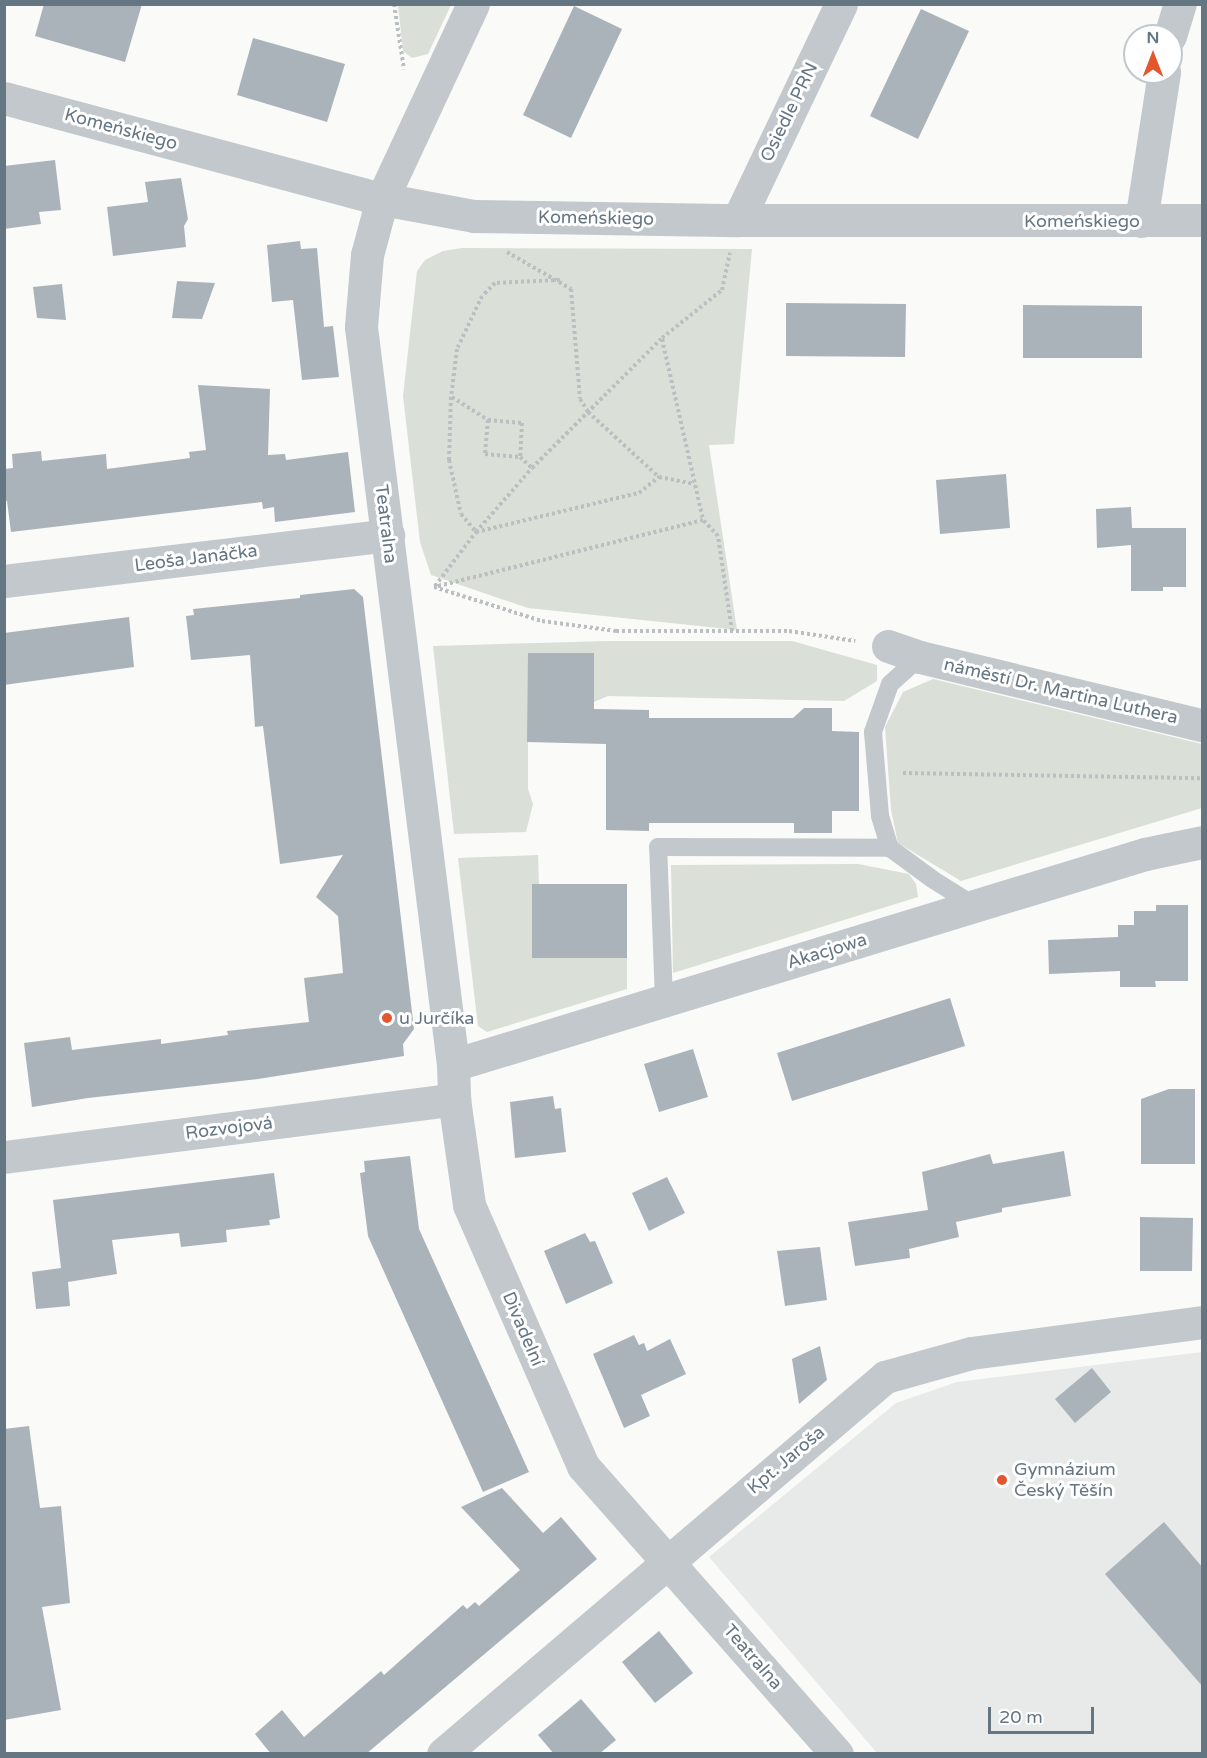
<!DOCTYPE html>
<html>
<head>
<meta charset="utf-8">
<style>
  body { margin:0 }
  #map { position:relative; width:1207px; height:1758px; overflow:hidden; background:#fafaf8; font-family:"Varela Round",sans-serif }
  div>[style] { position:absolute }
  .built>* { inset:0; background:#e8e9e9 }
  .green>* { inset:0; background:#dadfd7 }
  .building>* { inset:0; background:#aab3b9 }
  .path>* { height:4px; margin-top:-2px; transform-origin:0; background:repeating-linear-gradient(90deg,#bbbfc2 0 3px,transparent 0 6px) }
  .lane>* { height:18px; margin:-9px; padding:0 9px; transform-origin:9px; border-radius:9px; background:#c3c8cc }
  .street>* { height:33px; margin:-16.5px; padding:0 16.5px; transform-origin:16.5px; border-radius:16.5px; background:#c3c8cc }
  .dots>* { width:16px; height:16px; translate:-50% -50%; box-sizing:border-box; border:3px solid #fff; border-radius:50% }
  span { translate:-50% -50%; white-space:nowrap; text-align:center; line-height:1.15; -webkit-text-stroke:6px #fff; paint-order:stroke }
  .street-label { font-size:18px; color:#657683 }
  .poi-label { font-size:18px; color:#657683 }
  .left { translate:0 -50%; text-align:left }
  .frame { position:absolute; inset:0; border:6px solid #657683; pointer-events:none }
  .north { position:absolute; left:1123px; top:24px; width:60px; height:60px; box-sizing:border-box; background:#fff; border:2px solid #c1c8cd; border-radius:50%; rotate:0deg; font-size:16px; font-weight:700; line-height:24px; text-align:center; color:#657683 }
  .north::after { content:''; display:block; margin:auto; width:21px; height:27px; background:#e4572e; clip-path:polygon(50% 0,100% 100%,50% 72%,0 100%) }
  .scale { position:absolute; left:988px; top:1707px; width:106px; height:27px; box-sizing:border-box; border:3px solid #657683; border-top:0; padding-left:8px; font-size:18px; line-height:21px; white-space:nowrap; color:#657683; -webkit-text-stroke:4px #fff; paint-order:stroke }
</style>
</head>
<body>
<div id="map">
  <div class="built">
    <div style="clip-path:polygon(1202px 1352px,1202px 1753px,877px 1753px,709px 1557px,896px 1403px,957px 1382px)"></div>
  </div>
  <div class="green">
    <div style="clip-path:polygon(398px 5px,451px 5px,428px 54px,412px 58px,403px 51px)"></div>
    <div style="clip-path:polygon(462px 248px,752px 249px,734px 444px,709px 445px,737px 630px,528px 608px,431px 575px,420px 542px,403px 396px,417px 271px,425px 260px,443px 251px)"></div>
    <div style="clip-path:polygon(607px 641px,792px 641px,877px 665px,877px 681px,844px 701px,608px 696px,594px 702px,594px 653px,528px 653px,528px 789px,533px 804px,526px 832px,454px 834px,433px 646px)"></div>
    <div style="clip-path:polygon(933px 679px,1202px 744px,1202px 808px,961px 881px,898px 843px,891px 810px,885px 727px,903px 692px)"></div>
    <div style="clip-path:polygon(538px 855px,539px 884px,532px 885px,532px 957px,627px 958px,627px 989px,487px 1032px,478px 1026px,458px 858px)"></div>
    <div style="clip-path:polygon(858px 864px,909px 874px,916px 884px,918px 897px,673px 973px,671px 865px)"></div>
  </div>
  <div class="building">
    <div style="clip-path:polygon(44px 4px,142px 4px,125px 62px,35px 36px)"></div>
    <div style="clip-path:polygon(574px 6px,622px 29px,571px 138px,523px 115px)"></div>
    <div style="clip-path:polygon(921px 9px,969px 31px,918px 139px,870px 116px)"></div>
    <div style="clip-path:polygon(253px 38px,345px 64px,327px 122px,237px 95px)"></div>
    <div style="clip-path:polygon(55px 160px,61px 210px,39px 212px,41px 224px,4px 229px,4px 166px)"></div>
    <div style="clip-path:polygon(181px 178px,188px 219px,184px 226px,186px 247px,113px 256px,107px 207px,148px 202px,145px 182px)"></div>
    <div style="clip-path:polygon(300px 241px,301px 249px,317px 248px,324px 327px,333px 326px,339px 377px,302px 380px,293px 300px,272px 302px,267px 245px)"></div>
    <div style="clip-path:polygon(177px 281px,215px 283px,202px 319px,172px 318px)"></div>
    <div style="clip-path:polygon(62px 284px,66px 320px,37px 318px,33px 287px)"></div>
    <div style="clip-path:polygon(786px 303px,906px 304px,905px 357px,786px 356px)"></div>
    <div style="clip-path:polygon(1023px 305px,1142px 306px,1142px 358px,1023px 358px)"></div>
    <div style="clip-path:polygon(198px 385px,270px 389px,268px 455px,285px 454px,286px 460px,348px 452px,355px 512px,275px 522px,274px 507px,263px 509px,262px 502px,11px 532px,7px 501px,4px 501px,4px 469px,13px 468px,12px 454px,41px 451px,42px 461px,106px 454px,107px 469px,190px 458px,189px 452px,206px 450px)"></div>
    <div style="clip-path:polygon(1006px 474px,1010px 528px,940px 534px,936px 480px)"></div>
    <div style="clip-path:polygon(1131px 507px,1132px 528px,1186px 528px,1186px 587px,1163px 587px,1163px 591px,1131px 591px,1131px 545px,1097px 548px,1096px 509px)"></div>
    <div style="clip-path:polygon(354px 589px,363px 597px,414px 1029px,403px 1044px,404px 1056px,258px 1079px,88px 1098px,32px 1107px,24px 1043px,70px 1037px,72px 1050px,161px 1039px,161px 1044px,228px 1035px,227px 1031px,309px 1022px,304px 978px,343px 973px,338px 916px,316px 897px,343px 855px,280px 864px,263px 726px,255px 727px,250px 655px,191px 660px,186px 616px,194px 615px,193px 609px,300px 598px,300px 595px)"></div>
    <div style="clip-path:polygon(129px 617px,134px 667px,4px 685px,4px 633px)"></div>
    <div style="clip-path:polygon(528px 653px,594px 653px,594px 709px,649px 710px,649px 718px,793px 718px,804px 708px,832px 708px,832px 731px,859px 732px,859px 811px,832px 811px,832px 833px,794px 833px,794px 823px,649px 823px,649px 831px,606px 830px,606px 744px,527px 742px)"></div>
    <div style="clip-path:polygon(532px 884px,627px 884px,627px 958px,532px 958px)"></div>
    <div style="clip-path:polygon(1156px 905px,1188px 905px,1188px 981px,1155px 981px,1156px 987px,1120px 987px,1120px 971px,1049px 974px,1048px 940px,1118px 937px,1118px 925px,1134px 925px,1134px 911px,1156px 911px)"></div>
    <div style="clip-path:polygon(950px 998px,965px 1046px,792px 1101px,777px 1053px)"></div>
    <div style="clip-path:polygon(693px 1049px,708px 1097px,659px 1112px,644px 1064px)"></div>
    <div style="clip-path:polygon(1169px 1089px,1195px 1089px,1195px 1164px,1141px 1164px,1141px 1099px)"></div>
    <div style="clip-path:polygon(553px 1096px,555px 1109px,561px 1108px,566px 1152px,515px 1158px,510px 1102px)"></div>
    <div style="clip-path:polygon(1064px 1151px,1071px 1196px,1002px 1208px,1002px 1212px,956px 1222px,959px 1237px,909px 1249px,910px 1258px,855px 1266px,848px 1222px,928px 1210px,922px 1172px,990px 1154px,993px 1164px)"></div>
    <div style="clip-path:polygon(410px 1156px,419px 1229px,529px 1472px,483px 1492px,368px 1236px,360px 1173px,365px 1172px,364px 1161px)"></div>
    <div style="clip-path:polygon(274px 1173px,280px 1218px,269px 1220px,270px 1225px,226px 1230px,227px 1242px,181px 1247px,179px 1233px,112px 1240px,117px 1274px,68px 1282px,70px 1306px,36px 1309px,32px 1272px,61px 1268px,53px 1200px)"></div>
    <div style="clip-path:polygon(667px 1177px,685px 1213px,649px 1231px,632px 1193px)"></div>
    <div style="clip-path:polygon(1140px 1217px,1193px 1218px,1192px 1271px,1140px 1271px)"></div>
    <div style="clip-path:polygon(585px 1233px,590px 1242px,595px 1241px,613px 1283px,566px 1304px,544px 1251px)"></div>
    <div style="clip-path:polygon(820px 1247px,827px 1300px,785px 1306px,777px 1251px)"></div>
    <div style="clip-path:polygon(634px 1335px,639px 1345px,644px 1343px,647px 1351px,670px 1339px,686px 1374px,641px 1395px,650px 1416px,624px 1428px,593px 1354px)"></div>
    <div style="clip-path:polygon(820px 1346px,827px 1380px,799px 1404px,792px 1359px)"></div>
    <div style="clip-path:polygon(1092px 1368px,1111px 1392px,1075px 1423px,1055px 1399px)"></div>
    <div style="clip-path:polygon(29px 1426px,40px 1508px,61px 1506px,70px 1603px,42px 1607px,61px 1710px,4px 1720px,4px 1429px)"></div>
    <div style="clip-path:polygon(502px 1488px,543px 1533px,561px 1517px,597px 1559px,366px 1754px,271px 1754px,255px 1734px,282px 1710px,304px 1737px,381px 1671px,384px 1675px,463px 1605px,467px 1609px,475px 1602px,479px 1606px,520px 1570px,461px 1507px)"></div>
    <div style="clip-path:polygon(1164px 1522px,1203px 1568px,1203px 1687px,1105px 1574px)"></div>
    <div style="clip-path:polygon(659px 1631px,693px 1673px,655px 1703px,622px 1662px)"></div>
    <div style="clip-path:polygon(581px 1699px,616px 1740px,599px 1754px,554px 1754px,538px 1735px)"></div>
  </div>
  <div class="path">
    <div style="left:394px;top:4px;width:66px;rotate:81.3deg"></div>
    <div style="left:507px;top:252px;width:74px;rotate:30deg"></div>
    <div style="left:571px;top:289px;width:110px;rotate:85.3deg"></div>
    <div style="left:580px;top:399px;width:15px;rotate:58deg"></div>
    <div style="left:588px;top:412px;width:96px;rotate:42.5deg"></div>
    <div style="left:659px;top:477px;width:36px;rotate:11deg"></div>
    <div style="left:560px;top:280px;width:65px;rotate:177.4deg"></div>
    <div style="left:495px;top:283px;width:18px;rotate:135deg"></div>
    <div style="left:482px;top:296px;width:59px;rotate:115.3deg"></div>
    <div style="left:457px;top:349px;width:48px;rotate:97.1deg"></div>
    <div style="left:451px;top:397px;width:63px;rotate:91.8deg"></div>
    <div style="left:449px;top:460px;width:55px;rotate:77.5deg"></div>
    <div style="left:461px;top:514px;width:23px;rotate:50deg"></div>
    <div style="left:476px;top:532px;width:168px;rotate:-13.5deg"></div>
    <div style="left:639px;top:493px;width:26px;rotate:-39deg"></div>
    <div style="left:662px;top:339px;width:186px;rotate:77.2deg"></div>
    <div style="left:452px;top:397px;width:43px;rotate:32.6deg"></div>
    <div style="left:488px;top:420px;width:34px;rotate:95deg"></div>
    <div style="left:485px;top:454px;width:35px;rotate:5deg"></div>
    <div style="left:520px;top:457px;width:16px;rotate:43deg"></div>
    <div style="left:488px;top:420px;width:34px;rotate:5deg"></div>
    <div style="left:522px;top:423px;width:34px;rotate:93deg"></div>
    <div style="left:435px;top:586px;width:68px;rotate:-52.8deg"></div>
    <div style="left:476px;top:532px;width:85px;rotate:-48.8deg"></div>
    <div style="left:532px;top:468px;width:184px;rotate:-45deg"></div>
    <div style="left:662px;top:338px;width:77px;rotate:-38.7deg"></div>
    <div style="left:722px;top:290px;width:38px;rotate:-78deg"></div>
    <div style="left:732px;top:631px;width:96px;rotate:-98.4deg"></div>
    <div style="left:718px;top:536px;width:22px;rotate:-133deg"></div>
    <div style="left:703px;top:520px;width:277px;rotate:166deg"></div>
    <div style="left:434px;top:587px;width:113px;rotate:17.5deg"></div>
    <div style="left:542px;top:621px;width:75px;rotate:7.7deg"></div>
    <div style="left:616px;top:631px;width:173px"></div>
    <div style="left:789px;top:631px;width:67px;rotate:8.6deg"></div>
    <div style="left:903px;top:773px;width:299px;rotate:1deg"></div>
  </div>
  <div class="lane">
    <div style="left:920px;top:657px;width:40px;rotate:138deg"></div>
    <div style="left:890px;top:684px;width:51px;rotate:109.5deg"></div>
    <div style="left:873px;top:732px;width:84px;rotate:85.2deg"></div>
    <div style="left:880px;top:816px;width:34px;rotate:73deg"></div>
    <div style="left:890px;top:848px;width:52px;rotate:36.4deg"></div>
    <div style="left:932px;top:879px;width:51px;rotate:32.1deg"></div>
    <div style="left:664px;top:1000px;width:153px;rotate:-92.2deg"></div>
    <div style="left:658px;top:847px;width:232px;rotate:0.2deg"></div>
  </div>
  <div class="street">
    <div style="left:473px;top:4px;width:215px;rotate:115deg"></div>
    <div style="left:382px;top:199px;width:58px;rotate:105deg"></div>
    <div style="left:367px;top:255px;width:72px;rotate:94.8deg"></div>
    <div style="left:361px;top:327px;width:744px;rotate:82.89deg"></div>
    <div style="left:453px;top:1065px;width:34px;rotate:88deg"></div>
    <div style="left:454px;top:1099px;width:107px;rotate:81.9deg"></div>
    <div style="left:469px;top:1205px;width:285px;rotate:66.4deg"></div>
    <div style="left:583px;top:1466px;width:384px;rotate:48.6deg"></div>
    <div style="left:1170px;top:36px;width:34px;rotate:-73deg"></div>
    <div style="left:4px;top:98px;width:391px;rotate:15deg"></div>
    <div style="left:382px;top:199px;width:94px;rotate:10.5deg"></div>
    <div style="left:474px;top:216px;width:264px;rotate:0.9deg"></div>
    <div style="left:738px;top:220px;width:464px"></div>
    <div style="left:738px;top:220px;width:239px;rotate:-64.5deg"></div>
    <div style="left:1141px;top:221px;width:151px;rotate:-81.2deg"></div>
    <div style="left:4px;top:581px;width:387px;rotate:-6.8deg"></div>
    <div style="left:888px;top:646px;width:34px;rotate:19deg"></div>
    <div style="left:920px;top:657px;width:290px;rotate:13.6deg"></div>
    <div style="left:453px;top:1065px;width:723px;rotate:-16.96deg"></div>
    <div style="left:1145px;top:854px;width:58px;rotate:-11.9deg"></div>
    <div style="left:4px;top:1157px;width:454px;rotate:-7.3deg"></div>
    <div style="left:443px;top:1754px;width:581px;rotate:-40.46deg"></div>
    <div style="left:885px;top:1377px;width:89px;rotate:-15.6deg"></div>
    <div style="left:971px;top:1353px;width:233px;rotate:-7.6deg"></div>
  </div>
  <div class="dots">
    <div style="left:387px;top:1018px;background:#e4572e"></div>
    <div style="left:1002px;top:1480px;background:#e4572e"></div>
  </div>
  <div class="street-label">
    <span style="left:789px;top:112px;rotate:-64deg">Osiedle PRN</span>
    <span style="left:121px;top:129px;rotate:15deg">Komeńskiego</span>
    <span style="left:596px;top:218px;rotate:1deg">Komeńskiego</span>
    <span style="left:1082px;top:221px">Komeńskiego</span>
    <span style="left:386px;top:524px;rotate:83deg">Teatralna</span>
    <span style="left:196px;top:558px;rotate:-7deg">Leoša Janáčka</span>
    <span style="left:1061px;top:691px;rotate:13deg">náměstí Dr. Martina Luthera</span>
    <span style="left:827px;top:951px;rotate:-17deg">Akacjowa</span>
    <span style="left:229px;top:1128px;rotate:-7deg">Rozvojová</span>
    <span style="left:523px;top:1329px;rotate:67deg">Divadelní</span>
    <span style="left:786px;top:1460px;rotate:-40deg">Kpt. Jaroša</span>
    <span style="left:753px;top:1657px;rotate:49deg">Teatralna</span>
  </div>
  <div class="poi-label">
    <span class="left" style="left:399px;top:1018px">u Jurčíka</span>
    <span class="left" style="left:1014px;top:1480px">Gymnázium<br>Český Těšín</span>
  </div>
  <div class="frame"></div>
  <div class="north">N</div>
  <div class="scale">20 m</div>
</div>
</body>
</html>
